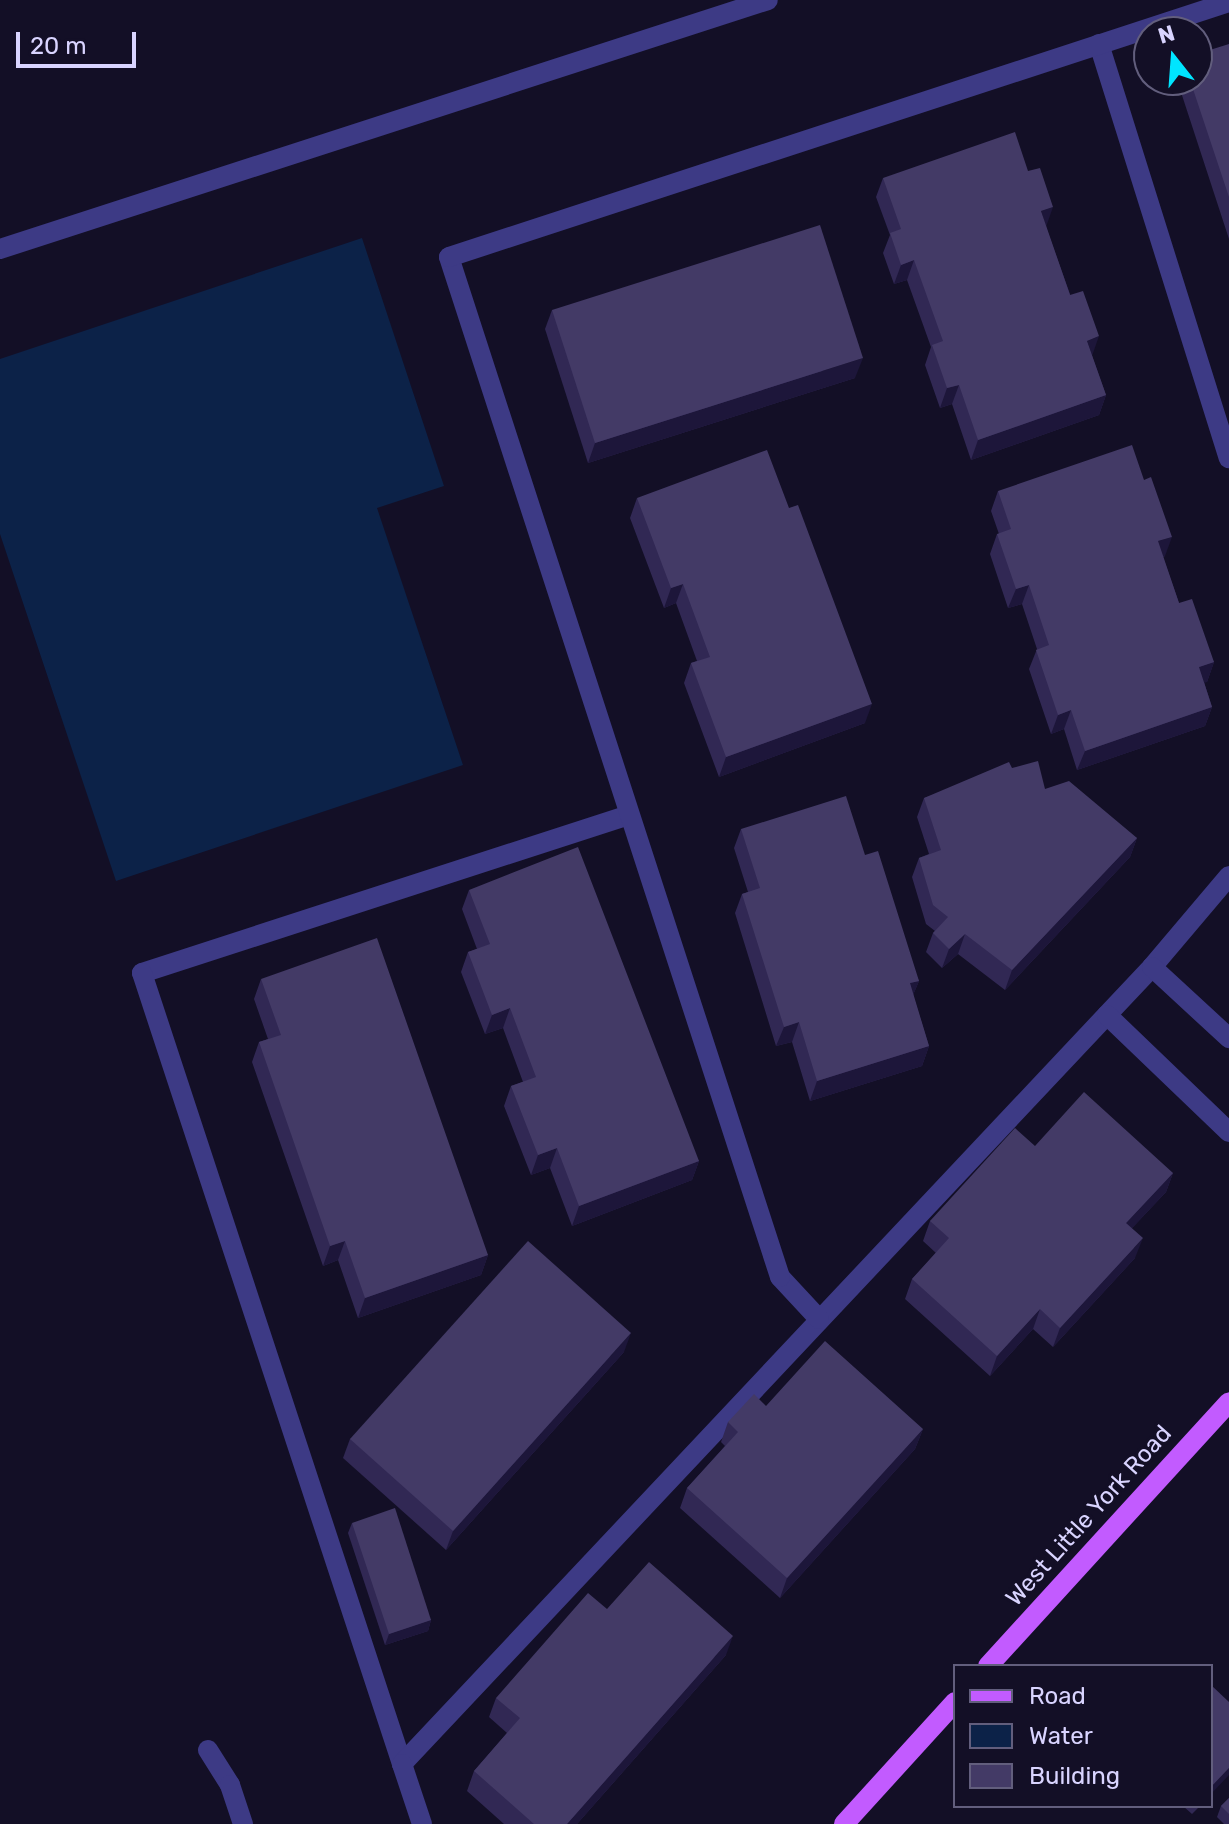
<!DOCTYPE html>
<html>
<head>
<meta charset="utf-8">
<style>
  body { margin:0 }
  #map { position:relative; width:1229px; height:1824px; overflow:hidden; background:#130f26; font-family:Rubik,sans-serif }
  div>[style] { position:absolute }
  .water>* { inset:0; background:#0c2248 }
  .minor>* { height:20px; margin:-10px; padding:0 10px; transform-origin:10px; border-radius:10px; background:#3d3a85 }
  .major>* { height:20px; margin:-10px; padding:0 10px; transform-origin:10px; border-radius:10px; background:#c25bff }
  .wall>* { inset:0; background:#312854 }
  .shaded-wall>* { inset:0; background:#1d163a }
  .building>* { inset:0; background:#433a66 }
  span { translate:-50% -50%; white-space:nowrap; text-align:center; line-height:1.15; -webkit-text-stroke:6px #130f26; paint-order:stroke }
  .street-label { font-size:24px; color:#d9d4ff }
  .legend { position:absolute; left:953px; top:1664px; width:260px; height:144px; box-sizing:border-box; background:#130f26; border:2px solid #625e7d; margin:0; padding:10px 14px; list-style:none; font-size:24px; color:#d9d4ff }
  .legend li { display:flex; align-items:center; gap:16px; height:40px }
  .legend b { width:40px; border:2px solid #625e7d }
  .north { position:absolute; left:1133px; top:16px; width:80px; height:80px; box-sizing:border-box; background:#130f26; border:2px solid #625e7d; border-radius:50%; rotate:343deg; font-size:22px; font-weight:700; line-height:32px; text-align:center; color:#d9d4ff }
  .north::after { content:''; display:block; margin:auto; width:28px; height:36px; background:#00e5ff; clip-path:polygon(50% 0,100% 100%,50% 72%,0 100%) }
  .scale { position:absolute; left:16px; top:32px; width:120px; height:36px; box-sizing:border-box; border:4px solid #d9d4ff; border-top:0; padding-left:10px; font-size:24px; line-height:28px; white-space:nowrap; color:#d9d4ff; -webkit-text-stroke:6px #130f26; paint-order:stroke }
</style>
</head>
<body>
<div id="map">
  <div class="water">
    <div style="clip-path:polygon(362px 238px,444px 486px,377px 508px,463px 765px,116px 881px,0 534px,0 359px)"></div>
  </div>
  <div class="minor">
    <div style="left:1099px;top:44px;width:434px;rotate:72.6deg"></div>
    <div style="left:0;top:249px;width:807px;rotate:-17.96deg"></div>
    <div style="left:629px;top:815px;width:512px;rotate:162.03deg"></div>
    <div style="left:142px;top:973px;width:833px;rotate:71.8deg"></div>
    <div style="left:402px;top:1764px;width:1094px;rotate:-46.74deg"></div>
    <div style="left:1152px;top:967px;width:119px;rotate:-49.8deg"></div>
    <div style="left:1152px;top:967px;width:105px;rotate:42.7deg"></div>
    <div style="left:1107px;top:1015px;width:169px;rotate:43.8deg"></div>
    <div style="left:819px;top:1319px;width:57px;rotate:-132.9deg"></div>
    <div style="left:780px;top:1277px;width:1072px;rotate:-107.98deg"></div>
    <div style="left:449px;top:257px;width:821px;rotate:-18.1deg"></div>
    <div style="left:208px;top:1750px;width:41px;rotate:57.8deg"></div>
    <div style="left:230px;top:1785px;width:41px;rotate:71.6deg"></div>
    <div style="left:402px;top:1764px;width:63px;rotate:71.6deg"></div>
  </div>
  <div class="major">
    <div style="left:988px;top:1666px;width:357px;rotate:-47.6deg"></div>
    <div style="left:844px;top:1824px;width:165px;rotate:-47.7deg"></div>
  </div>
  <div class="wall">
    <div style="clip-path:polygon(1229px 44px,1229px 239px,1177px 80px,1197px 80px)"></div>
    <div style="clip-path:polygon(883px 178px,1046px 227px,1106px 395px,1099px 415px,971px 460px,952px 404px,940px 408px,925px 365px,931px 347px,907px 280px,894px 284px,883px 253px,890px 235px,876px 197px)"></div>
    <div style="clip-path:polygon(552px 310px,855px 378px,588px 463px,545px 329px)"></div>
    <div style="clip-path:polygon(998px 491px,1165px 556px,1163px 557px,1179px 603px,1214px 662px,1207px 682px,1204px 682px,1212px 707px,1205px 726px,1077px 770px,1064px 729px,1051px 734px,1029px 669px,1037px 649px,1022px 604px,1008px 608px,990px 554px,997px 534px,999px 534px,991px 511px)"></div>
    <div style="clip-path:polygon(637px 498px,865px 723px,719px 777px,684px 683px,691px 663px,697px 661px,676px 603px,664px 608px,630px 518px)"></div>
    <div style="clip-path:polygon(1012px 768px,1045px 789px,1137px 838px,1130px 857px,1005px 990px,958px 954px,942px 968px,926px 952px,933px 933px,935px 931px,926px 924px,912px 877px,919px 858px,929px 854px,917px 817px,924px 798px)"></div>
    <div style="clip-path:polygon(741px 829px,865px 855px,919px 981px,913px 995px,929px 1046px,922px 1066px,810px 1101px,792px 1042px,776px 1046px,735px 913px,742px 894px,748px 892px,734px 848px)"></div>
    <div style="clip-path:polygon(469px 890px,699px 1161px,692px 1180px,572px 1226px,550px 1168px,531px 1175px,504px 1106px,511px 1086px,523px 1082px,503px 1028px,485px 1034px,461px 972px,468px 952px,477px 949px,462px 909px)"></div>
    <div style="clip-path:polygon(261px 979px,488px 1255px,481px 1275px,358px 1318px,338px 1260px,323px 1266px,252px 1062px,259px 1042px,268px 1039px,254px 999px)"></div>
    <div style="clip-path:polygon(1035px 1146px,1173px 1173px,1166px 1192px,1132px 1228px,1135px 1258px,1053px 1347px,1033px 1329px,990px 1376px,905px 1299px,912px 1279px,936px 1253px,923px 1241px,930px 1221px)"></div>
    <div style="clip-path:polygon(624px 1352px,446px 1550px,343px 1458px,350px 1439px)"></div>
    <div style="clip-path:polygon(766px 1406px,923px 1429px,915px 1449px,780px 1598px,680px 1508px,687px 1488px,725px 1446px,721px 1442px,728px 1422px)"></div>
    <div style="clip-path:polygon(352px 1523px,431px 1620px,428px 1631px,385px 1645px,348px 1533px)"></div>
    <div style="clip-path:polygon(726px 1655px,577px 1824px,504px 1824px,467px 1791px,474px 1771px,507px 1733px,489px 1717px,496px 1698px)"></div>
    <div style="clip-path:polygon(1229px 1798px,1229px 1824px,1224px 1824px,1217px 1817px,1221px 1806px)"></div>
    <div style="clip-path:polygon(1183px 1806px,1200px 1806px,1192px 1814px)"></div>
  </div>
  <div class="shaded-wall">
    <div style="clip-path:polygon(1053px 207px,1046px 227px,1041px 211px)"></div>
    <div style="clip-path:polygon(914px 260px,907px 280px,894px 284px,901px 265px)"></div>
    <div style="clip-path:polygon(1099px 336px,1092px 356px,1087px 341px)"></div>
    <div style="clip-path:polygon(863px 358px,855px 378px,588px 463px,595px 443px)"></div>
    <div style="clip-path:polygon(959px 385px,952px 404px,940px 408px,947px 388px)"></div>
    <div style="clip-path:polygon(1106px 395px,1099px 415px,971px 460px,978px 440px)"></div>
    <div style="clip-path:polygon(1172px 537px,1165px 556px,1151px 561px,1158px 541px)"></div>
    <div style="clip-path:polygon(683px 584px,676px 603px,664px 608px,671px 588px)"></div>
    <div style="clip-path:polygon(1029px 585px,1022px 604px,1008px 608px,1016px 589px)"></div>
    <div style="clip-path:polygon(1214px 662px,1207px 682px,1192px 687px,1199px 667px)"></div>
    <div style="clip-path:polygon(872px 704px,865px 723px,719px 777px,726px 757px)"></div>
    <div style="clip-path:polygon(1212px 707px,1205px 726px,1077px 770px,1085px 751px)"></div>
    <div style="clip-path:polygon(1071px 710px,1064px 729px,1051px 734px,1058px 715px)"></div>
    <div style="clip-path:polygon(1137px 838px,1130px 857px,1005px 990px,1012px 970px)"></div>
    <div style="clip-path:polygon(965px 934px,958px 954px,942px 968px,949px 949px)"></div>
    <div style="clip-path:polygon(919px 981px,911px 1000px,910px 983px)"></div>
    <div style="clip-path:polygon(510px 1008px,503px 1028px,485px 1034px,492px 1015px)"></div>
    <div style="clip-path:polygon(799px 1022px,792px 1042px,776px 1046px,784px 1027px)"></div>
    <div style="clip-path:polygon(929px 1046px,922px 1066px,810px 1101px,817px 1081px)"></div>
    <div style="clip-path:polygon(557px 1148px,550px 1168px,531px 1175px,538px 1155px)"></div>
    <div style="clip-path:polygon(699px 1161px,692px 1180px,572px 1226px,579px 1206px)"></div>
    <div style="clip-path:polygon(1173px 1173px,1166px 1192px,1119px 1242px,1126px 1223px)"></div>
    <div style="clip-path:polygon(1143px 1238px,1135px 1258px,1053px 1347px,1060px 1328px)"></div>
    <div style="clip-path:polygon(345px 1241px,338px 1260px,323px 1266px,330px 1246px)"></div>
    <div style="clip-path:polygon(488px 1255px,481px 1275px,358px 1318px,365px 1298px)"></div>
    <div style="clip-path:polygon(1040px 1309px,1033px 1329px,990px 1376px,997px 1356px)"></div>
    <div style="clip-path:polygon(631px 1333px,624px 1352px,446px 1550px,453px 1531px)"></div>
    <div style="clip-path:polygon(923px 1429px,915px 1449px,780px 1598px,787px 1578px)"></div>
    <div style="clip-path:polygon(431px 1620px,428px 1631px,385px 1645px,389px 1634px)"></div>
    <div style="clip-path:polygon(733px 1636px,726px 1655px,577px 1824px,567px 1824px)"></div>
    <div style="clip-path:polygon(1229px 1768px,1229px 1775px,1211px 1794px,1211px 1787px)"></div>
  </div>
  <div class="building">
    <div style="clip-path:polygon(1229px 44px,1229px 197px,1190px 80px,1197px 80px,1197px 54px)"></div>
    <div style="clip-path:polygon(1015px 132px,1028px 171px,1040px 168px,1053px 207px,1041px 211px,1070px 295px,1083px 291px,1099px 336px,1087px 341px,1106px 395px,978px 440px,959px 385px,947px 388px,932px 345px,943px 341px,914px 260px,901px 265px,890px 233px,901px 229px,883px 178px)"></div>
    <div style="clip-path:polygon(820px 225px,863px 358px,595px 443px,552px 310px)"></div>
    <div style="clip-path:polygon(1132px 445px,1144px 480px,1151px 477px,1172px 537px,1158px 541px,1179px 603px,1192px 599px,1214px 662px,1199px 667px,1212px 707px,1085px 751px,1071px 710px,1058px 715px,1036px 650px,1049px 645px,1029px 585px,1016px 589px,997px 534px,1011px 529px,998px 491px)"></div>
    <div style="clip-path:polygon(767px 450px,789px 508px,798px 505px,872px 704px,726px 757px,691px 663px,710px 657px,683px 584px,671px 588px,637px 498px)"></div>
    <div style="clip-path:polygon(1038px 761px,1045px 789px,1069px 781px,1137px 838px,1012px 970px,965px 934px,949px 949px,933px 933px,948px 917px,933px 905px,919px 858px,941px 850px,924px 798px,1009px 762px,1012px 768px)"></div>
    <div style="clip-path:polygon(846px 796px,865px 855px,878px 851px,919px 981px,910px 983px,929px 1046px,817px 1081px,799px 1022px,784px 1027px,742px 894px,760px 888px,741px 829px)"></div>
    <div style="clip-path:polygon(578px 847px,699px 1161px,579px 1206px,557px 1148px,538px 1155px,511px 1086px,536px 1077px,510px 1008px,492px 1015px,468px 952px,490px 944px,469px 890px)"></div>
    <div style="clip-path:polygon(377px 938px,488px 1255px,365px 1298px,345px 1241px,330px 1246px,259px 1042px,281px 1035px,261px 979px)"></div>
    <div style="clip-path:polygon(1084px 1092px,1173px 1173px,1126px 1223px,1143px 1238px,1060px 1328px,1040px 1309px,997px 1356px,912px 1279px,949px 1238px,930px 1221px,1015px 1128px,1035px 1146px)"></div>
    <div style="clip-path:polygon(528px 1241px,631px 1333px,453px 1531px,350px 1439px)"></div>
    <div style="clip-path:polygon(825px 1341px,923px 1429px,787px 1578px,687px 1488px,738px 1432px,728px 1422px,754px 1394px,766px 1406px)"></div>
    <div style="clip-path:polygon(395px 1508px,431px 1620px,389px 1634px,352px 1523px)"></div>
    <div style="clip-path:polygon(649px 1562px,733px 1636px,567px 1824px,534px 1824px,474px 1771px,520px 1718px,496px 1698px,588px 1593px,607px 1609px)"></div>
    <div style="clip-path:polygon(1211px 1685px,1229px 1702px,1229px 1768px,1211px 1787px)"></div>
    <div style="clip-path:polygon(1229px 1798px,1229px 1814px,1221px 1806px)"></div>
  </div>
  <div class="street-label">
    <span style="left:1089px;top:1516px;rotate:-48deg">West Little York Road</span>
  </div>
  <ul class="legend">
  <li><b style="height:10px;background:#c25bff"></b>Road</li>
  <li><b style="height:22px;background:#0c2248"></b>Water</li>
  <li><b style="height:22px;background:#433a66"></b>Building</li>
  </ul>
  <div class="north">N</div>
  <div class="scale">20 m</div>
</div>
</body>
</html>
